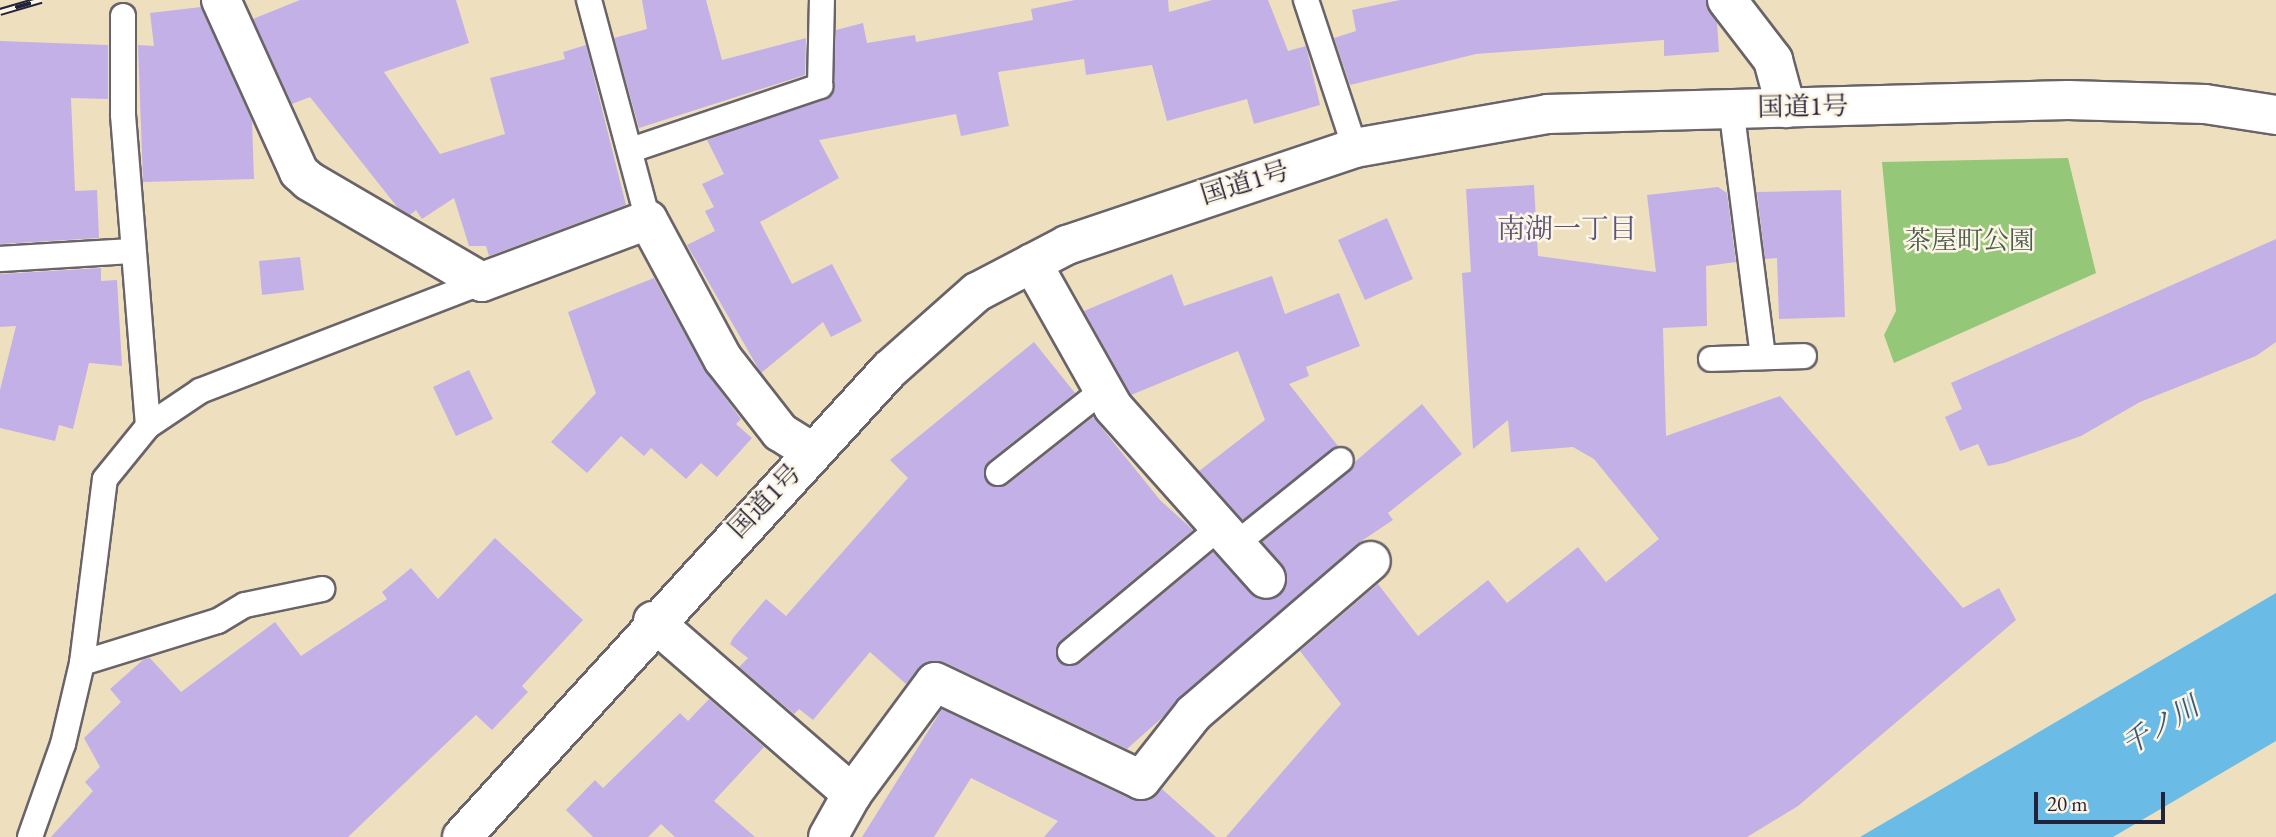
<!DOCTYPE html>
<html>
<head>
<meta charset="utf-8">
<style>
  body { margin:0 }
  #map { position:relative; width:2276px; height:837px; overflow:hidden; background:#eee0be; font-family:"EB Garamond","Noto Serif JP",serif }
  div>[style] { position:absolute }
  .green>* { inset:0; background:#94c777 }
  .water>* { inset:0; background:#6abce6 }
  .building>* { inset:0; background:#c3b0e7 }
  .roads { filter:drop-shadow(2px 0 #696469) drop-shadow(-2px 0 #696469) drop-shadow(0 2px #696469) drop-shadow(0 -2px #696469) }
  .lane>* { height:24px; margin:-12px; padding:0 12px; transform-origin:12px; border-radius:12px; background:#fff }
  .street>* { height:38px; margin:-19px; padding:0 19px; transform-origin:19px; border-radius:19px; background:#fff }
  .highway>* { height:38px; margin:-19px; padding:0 19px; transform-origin:19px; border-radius:19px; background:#fff }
  .rail>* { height:8px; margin-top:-4px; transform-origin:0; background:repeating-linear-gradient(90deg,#fcf5e5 0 16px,#22223b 0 32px); box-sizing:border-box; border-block:2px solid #22223b }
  span { translate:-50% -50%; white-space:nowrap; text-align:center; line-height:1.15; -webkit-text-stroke:5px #fcf5e5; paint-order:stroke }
  .street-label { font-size:26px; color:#22223b }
  .park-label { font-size:26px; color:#4a5c50 }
  .neighbourhood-label { font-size:28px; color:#5a5477 }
  .water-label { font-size:28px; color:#3b5877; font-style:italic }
  .scale { position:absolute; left:2034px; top:792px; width:131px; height:32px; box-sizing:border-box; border:4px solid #22223b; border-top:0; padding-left:9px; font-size:21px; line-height:24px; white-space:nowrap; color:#22223b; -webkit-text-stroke:5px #fcf5e5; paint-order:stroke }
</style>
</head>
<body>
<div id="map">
  <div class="green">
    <div style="clip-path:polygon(2068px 158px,2096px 273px,1894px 363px,1884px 335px,1896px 311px,1882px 162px)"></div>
  </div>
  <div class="water">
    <div style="clip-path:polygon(2276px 593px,2276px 741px,2113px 837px,1860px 837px)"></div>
  </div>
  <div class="building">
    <div style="clip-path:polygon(300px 0,456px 0,469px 43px,384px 72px,440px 154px,505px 134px,490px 78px,565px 59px,563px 52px,586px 45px,626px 205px,489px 256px,486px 246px,469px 246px,454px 198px,422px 219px,416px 210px,410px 215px,398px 208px,310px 97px,292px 104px,253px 19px)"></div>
    <div style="clip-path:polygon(642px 0,706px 0,722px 60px,806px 38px,805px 75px,639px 128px,614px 38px,647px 29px)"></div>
    <div style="clip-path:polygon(1075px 0,1168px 0,1169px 12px,1212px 0,1268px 0,1288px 51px,1306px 46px,1320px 105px,1254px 124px,1247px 99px,1167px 121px,1152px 65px,1086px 75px,1084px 59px,998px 72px,1009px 126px,961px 136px,956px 114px,819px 140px,839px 178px,760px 222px,792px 284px,832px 264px,862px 321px,831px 337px,823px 322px,761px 373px,687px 245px,715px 231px,705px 211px,714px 207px,702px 184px,724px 174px,707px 140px,831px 95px,836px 30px,863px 23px,867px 43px,915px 35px,916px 42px,1033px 20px,1031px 9px)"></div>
    <div style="clip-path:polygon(1400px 0,1706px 0,1717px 23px,1719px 52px,1664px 56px,1664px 40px,1476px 54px,1350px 85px,1334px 38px,1356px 31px,1352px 10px)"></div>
    <div style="clip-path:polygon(201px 7px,252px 121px,254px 179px,143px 182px,138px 45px,154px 46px,150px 13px)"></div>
    <div style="clip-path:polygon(0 41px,108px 45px,108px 99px,71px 98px,75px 191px,97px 190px,99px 238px,0 244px)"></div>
    <div style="clip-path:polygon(1534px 185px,1538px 256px,1656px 272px,1647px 195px,1718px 187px,1727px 193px,1736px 262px,1706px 266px,1707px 326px,1663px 328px,1666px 436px,1780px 396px,1963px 608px,1999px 588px,2016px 620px,1798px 806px,1747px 837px,1226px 837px,1341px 704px,1300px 651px,1378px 584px,1418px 636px,1488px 580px,1507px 603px,1578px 547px,1606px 582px,1659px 539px,1594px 459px,1573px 447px,1511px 452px,1508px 420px,1473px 449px,1462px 273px,1471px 272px,1466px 189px)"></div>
    <div style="clip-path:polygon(1841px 190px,1845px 317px,1779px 319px,1777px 258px,1765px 259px,1757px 192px)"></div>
    <div style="clip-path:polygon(1387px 218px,1413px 279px,1365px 300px,1338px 240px)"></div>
    <div style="clip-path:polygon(2276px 239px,2276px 342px,2256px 356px,2140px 402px,2081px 436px,2004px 463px,1988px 466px,1978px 444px,1960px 451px,1945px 417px,1962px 409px,1951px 383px)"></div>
    <div style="clip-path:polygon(300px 257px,304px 290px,262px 295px,259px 261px)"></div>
    <div style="clip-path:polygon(101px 268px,101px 281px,117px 280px,122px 366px,89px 363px,73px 429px,59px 425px,55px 441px,0 428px,0 390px,16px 326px,0 327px,0 274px)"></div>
    <div style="clip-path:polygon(1172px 274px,1184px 306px,1272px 276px,1285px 314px,1339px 293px,1360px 346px,1306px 367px,1309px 376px,1289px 384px,1338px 446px,1243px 520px,1199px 471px,1265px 420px,1238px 351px,1131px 395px,1084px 311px)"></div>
    <div style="clip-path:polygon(654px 278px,704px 369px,741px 419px,736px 424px,752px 438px,717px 477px,701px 463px,686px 479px,651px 448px,644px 456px,621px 436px,587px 473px,551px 442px,596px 393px,568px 312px)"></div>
    <div style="clip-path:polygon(1034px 342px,1075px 393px,989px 461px,987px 483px,1007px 485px,1093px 417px,1160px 500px,1193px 530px,1060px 641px,1056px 655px,1066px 666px,1080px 663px,1213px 552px,1258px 599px,1280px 596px,1287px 574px,1262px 542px,1422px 404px,1462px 454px,1388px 513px,1393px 520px,1357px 544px,1127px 749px,944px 662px,925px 663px,906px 684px,870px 652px,813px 720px,799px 709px,794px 714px,739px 667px,748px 658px,730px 644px,733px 638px,766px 599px,786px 616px,908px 478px,890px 460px)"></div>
    <div style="clip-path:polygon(469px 370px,493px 419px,456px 436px,433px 387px)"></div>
    <div style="clip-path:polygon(495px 538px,583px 620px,522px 686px,528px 692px,492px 730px,476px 715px,348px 837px,51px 837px,93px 791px,85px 782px,100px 767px,84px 738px,121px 702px,110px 689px,144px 659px,150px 658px,181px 692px,275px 622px,301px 656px,387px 599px,382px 592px,411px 568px,438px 599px)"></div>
    <div style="clip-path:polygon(709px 699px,764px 747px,714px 801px,755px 837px,675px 837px,661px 824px,648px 837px,593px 837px,566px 810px,595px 780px,603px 788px,680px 713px,688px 721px)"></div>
    <div style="clip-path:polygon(942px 709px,1132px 800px,1150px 800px,1162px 789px,1216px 837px,1044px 837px,1058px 821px,971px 778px,934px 837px,862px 837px)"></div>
  </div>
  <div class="roads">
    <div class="lane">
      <div style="left:589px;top:0;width:228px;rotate:75deg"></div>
      <div style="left:1306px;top:0;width:156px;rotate:71.7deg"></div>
      <div style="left:123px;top:16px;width:99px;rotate:90deg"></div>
      <div style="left:123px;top:115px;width:312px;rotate:85.4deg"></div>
      <div style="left:1731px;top:107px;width:252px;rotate:82.7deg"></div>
      <div style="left:631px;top:150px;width:200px;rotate:-18.7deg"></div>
      <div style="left:820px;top:86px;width:86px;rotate:-88.7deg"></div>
      <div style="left:0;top:259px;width:132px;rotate:-3.5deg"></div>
      <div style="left:1711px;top:359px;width:93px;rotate:-1.8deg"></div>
      <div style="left:998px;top:473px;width:132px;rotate:-38.3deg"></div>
      <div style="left:1236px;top:544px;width:134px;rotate:-38.7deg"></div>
      <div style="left:1070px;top:652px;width:197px;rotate:-39.8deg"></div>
      <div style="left:82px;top:663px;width:142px;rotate:-17.2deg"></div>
      <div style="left:218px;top:621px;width:31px;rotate:-31deg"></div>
      <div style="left:245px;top:605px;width:79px;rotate:-11.7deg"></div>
      <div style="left:30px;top:837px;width:99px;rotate:-70.5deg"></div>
      <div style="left:63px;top:744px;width:83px;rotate:-76.8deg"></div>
      <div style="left:82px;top:663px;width:185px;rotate:-82.9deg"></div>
      <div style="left:105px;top:479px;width:68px;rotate:-50.9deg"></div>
      <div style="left:148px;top:426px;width:63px;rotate:-33.9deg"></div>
      <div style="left:200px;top:391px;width:302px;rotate:-21.1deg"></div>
    </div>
    <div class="street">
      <div style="left:221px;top:0;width:189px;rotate:65.6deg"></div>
      <div style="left:299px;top:172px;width:13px;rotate:42deg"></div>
      <div style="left:309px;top:181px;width:200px;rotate:30.3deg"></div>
      <div style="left:482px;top:282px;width:177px;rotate:-20.5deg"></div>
      <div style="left:648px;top:220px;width:158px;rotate:61.7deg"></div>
      <div style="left:723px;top:359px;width:93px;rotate:52deg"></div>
      <div style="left:780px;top:432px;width:38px;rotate:32deg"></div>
      <div style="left:1727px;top:0;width:76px;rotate:52.5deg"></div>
      <div style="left:1773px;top:60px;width:50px;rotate:74.8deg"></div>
      <div style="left:1032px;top:263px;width:165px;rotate:60.6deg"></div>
      <div style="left:1113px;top:407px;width:230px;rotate:48.3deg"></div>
      <div style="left:653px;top:621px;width:264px;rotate:41deg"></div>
      <div style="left:852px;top:794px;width:49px;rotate:119.2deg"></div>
      <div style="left:852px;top:794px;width:139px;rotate:-53.5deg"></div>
      <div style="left:935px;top:682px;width:228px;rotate:25.4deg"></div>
      <div style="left:1141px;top:780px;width:85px;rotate:-51.7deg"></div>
      <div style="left:1194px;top:713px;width:233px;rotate:-40.7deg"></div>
    </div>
    <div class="highway">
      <div style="left:462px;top:837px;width:633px;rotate:-47.56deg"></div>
      <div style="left:889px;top:370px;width:118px;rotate:-41.6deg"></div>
      <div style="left:977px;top:292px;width:102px;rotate:-27.6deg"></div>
      <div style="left:1067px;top:245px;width:304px;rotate:-18.6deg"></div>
      <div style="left:1355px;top:148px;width:195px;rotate:-10deg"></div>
      <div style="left:1547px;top:114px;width:521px;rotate:-1.54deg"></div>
      <div style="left:2068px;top:100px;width:137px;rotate:1.7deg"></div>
      <div style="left:2205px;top:104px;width:72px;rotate:8.8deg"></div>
    </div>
  </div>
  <div class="rail">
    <div style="left:0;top:12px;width:43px;rotate:-16.3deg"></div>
  </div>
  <div class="street-label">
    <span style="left:1803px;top:107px;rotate:-1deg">国道1号</span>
    <span style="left:1245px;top:183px;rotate:-17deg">国道1号</span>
    <span style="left:765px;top:501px;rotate:-46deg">国道1号</span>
  </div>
  <div class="park-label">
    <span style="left:1970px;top:241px">茶屋町公園</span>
  </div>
  <div class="neighbourhood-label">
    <span style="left:1567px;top:228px">南湖一丁目</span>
  </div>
  <div class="water-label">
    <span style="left:2160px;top:725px;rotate:-31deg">千ノ川</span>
  </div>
  <div class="scale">20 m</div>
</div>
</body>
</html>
